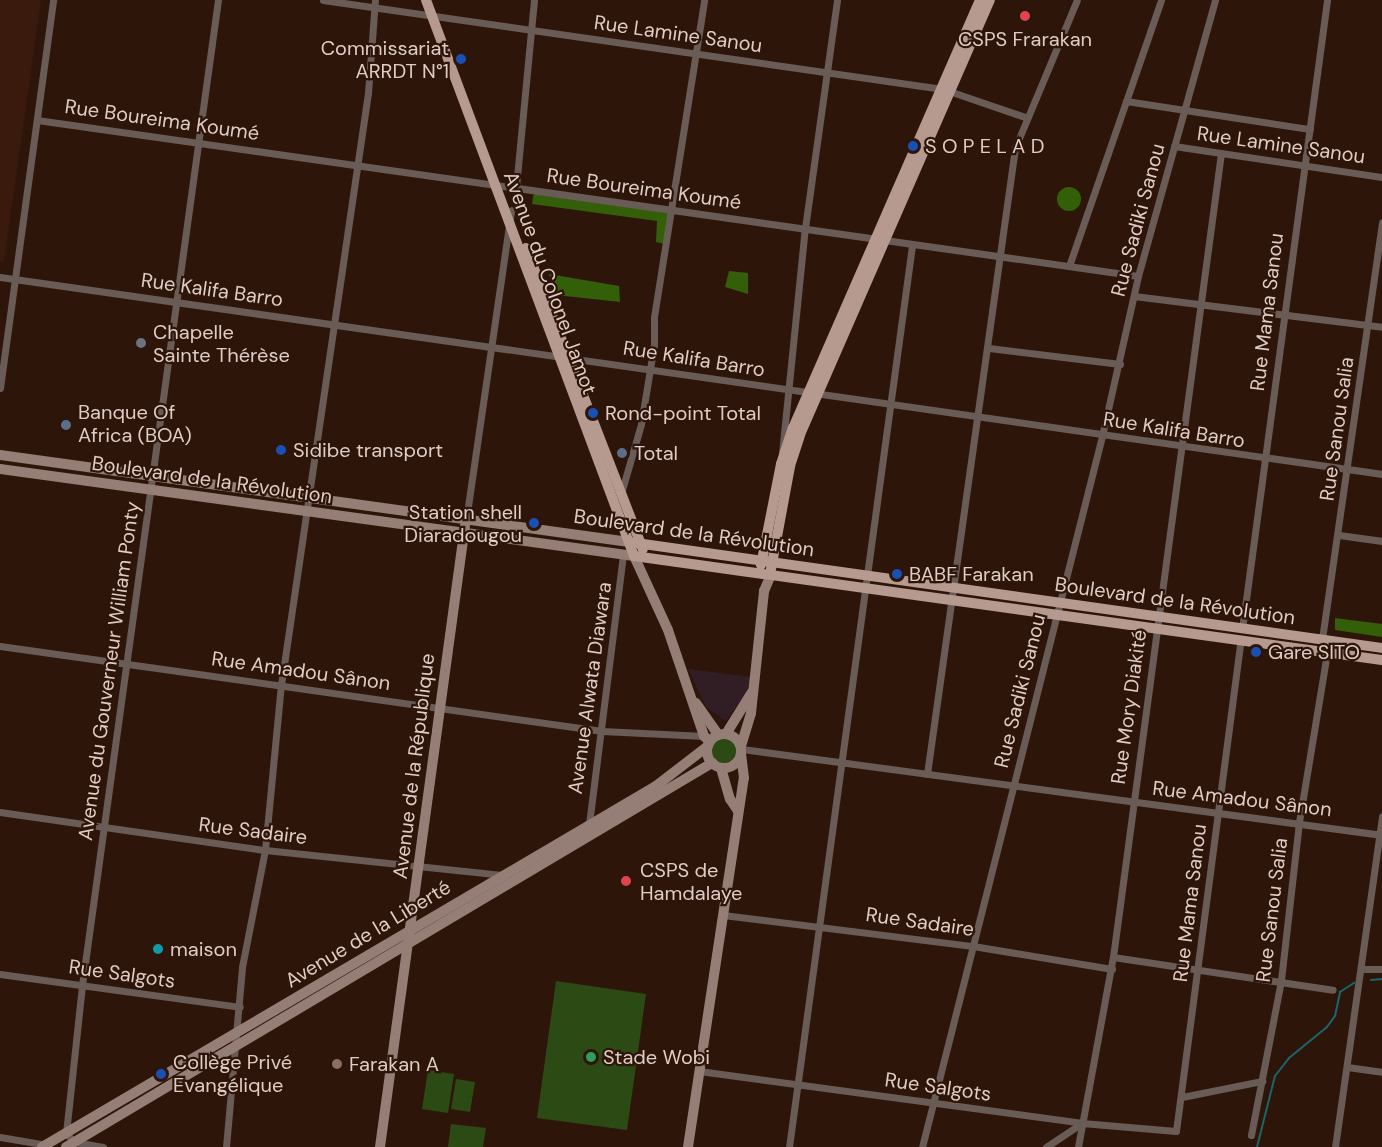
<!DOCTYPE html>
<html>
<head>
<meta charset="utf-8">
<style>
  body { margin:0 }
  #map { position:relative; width:1382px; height:1147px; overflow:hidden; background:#2e150a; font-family:"DM Sans",sans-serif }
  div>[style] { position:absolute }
  .commercial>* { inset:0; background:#301e24 }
  .built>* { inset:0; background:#391a0c }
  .green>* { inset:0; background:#2c4b14 }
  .round { border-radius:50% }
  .forest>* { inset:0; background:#345f09 }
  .stream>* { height:2px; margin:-1px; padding:0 1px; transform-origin:1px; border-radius:1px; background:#19666d }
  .street>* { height:7px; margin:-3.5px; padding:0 3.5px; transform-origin:3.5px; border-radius:3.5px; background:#695b56 }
  .secondary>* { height:10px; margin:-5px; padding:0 5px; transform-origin:5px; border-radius:5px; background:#957e76 }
  .secondary>.ring { margin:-5px; padding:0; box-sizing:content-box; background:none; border:10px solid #957e76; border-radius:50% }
  .primary>* { height:10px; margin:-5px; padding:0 5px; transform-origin:5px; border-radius:5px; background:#b79a8f }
  .dots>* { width:16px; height:16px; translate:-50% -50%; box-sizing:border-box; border:3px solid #2e150a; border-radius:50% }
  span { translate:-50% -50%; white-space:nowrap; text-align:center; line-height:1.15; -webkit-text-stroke:4.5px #2e150a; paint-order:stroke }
  .street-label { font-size:20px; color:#dfcdc5 }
  .poi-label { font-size:20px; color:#dfcdc5 }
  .right { translate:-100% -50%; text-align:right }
  .left { translate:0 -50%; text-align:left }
</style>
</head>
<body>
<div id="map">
  <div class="commercial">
    <div style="clip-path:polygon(688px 669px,751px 677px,747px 692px,726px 721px,706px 707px)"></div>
  </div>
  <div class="built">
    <div style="clip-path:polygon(0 0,41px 0,4px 261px,0 261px)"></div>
  </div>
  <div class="green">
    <div class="round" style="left:710px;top:737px;width:26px;height:26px"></div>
    <div style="clip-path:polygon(556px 981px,646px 994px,627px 1130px,537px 1118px)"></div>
    <div style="clip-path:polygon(428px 1070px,454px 1074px,448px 1113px,422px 1109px)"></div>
    <div style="clip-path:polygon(456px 1079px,475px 1082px,470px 1112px,451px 1109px)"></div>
    <div style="clip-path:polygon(451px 1124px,486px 1128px,483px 1147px,448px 1147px)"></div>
  </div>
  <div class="forest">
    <div class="round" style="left:1057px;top:187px;width:24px;height:24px"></div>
    <div style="clip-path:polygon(534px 191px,671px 212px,665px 244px,656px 242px,657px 221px,532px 204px)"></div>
    <div style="clip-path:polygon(729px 271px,748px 273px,748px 294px,725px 287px)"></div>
    <div style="clip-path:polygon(549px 274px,619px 286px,620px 302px,556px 295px)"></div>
    <div style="clip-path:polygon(1335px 618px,1382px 624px,1382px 637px,1335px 630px)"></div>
  </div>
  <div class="stream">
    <div style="left:1371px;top:980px;width:11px;rotate:-5deg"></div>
    <div style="left:1257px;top:1147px;width:73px;rotate:-75.8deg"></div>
    <div style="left:1275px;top:1076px;width:23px;rotate:-52deg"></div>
    <div style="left:1289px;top:1058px;width:49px;rotate:-39.2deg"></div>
    <div style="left:1327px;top:1027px;width:14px;rotate:-54deg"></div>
    <div style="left:1335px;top:1016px;width:25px;rotate:-78deg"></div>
    <div style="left:1340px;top:992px;width:17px;rotate:-33deg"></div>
  </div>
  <div class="street">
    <div style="left:323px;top:0;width:626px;rotate:8.17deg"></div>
    <div style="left:943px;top:89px;width:87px;rotate:18.9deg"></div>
    <div style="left:1126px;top:101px;width:186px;rotate:8.7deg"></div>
    <div style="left:37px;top:120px;width:1112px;rotate:8.06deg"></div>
    <div style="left:1174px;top:146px;width:210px;rotate:8.5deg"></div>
    <div style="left:516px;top:187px;width:188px;rotate:-84.5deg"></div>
    <div style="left:1069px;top:266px;width:281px;rotate:-70.9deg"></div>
    <div style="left:0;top:277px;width:1396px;rotate:8.11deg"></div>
    <div style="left:1134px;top:296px;width:250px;rotate:7.1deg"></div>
    <div style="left:989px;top:348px;width:132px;rotate:7deg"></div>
    <div style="left:0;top:388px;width:392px;rotate:-82.2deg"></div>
    <div style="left:782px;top:453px;width:226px;rotate:-84.2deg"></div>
    <div style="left:805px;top:228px;width:230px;rotate:-82deg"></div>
    <div style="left:622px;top:490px;width:69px;rotate:-73.9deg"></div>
    <div style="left:641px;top:424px;width:80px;rotate:-80.7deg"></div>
    <div style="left:654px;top:345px;width:28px;rotate:-90deg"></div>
    <div style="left:654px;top:317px;width:321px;rotate:-81deg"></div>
    <div style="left:466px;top:520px;width:313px;rotate:-81.7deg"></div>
    <div style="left:1339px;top:535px;width:43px;rotate:7.9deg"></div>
    <div style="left:1242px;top:629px;width:635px;rotate:-82.3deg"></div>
    <div style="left:1322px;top:639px;width:421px;rotate:-81.8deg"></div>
    <div style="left:0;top:646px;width:608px;rotate:8.04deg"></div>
    <div style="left:602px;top:731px;width:102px;rotate:2.8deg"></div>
    <div style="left:742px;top:749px;width:646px;rotate:7.65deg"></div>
    <div style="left:927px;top:774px;width:632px;rotate:-82deg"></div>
    <div style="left:1015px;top:148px;width:160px;rotate:-67.3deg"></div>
    <div style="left:0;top:812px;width:268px;rotate:8.2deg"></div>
    <div style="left:265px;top:850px;width:238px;rotate:6deg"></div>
    <div style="left:589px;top:824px;width:271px;rotate:-82.8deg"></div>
    <div style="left:723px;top:915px;width:252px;rotate:7.1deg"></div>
    <div style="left:973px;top:946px;width:141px;rotate:9.4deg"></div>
    <div style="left:1113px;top:957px;width:222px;rotate:8.5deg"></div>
    <div style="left:1362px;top:969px;width:20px"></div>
    <div style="left:0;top:974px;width:242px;rotate:7.8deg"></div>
    <div style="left:1347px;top:1067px;width:35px;rotate:8deg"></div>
    <div style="left:699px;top:1071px;width:387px;rotate:7.7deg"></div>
    <div style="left:1082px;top:1123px;width:94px;rotate:4.9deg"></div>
    <div style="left:1176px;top:1131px;width:495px;rotate:-82.5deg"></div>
    <div style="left:1182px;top:1097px;width:82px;rotate:-11.3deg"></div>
    <div style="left:1251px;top:1135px;width:158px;rotate:-79deg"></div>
    <div style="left:1281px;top:980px;width:159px;rotate:-83.5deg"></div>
    <div style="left:1299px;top:822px;width:171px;rotate:-80.6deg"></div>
    <div style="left:0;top:1137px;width:49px;rotate:9.5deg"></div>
    <div style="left:103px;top:1147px;width:29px;rotate:-170deg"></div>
    <div style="left:74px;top:1142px;width:12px;rotate:-132deg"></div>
    <div style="left:66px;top:1133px;width:149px;rotate:-83.8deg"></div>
    <div style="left:82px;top:985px;width:994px;rotate:-82.14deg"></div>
    <div style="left:226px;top:1147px;width:181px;rotate:-84.9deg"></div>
    <div style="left:242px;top:967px;width:119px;rotate:-78.9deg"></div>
    <div style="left:265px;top:850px;width:166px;rotate:-84.5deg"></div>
    <div style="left:281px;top:685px;width:598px;rotate:-81.64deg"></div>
    <div style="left:368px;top:93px;width:93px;rotate:-85.7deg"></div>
    <div style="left:789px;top:1147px;width:910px;rotate:-82.23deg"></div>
    <div style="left:922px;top:1147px;width:733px;rotate:-75.79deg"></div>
    <div style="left:1102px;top:436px;width:164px;rotate:-77.3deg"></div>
    <div style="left:1138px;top:276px;width:287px;rotate:-74.4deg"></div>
    <div style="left:1046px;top:1147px;width:43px;rotate:-33.7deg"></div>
    <div style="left:1078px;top:1147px;width:193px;rotate:-79.6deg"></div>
    <div style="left:1113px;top:957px;width:811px;rotate:-82.35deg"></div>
    <div style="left:1335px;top:1147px;width:334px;rotate:-81.9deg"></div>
  </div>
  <div class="secondary">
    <div style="left:0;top:455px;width:635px;rotate:7.87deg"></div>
    <div style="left:0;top:469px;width:640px;rotate:7.81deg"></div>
    <div style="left:634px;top:556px;width:81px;rotate:65.3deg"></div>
    <div style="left:668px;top:630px;width:112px;rotate:71.2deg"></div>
    <div style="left:704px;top:736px;width:8px;rotate:45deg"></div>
    <div style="left:696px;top:703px;width:39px;rotate:55deg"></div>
    <div class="ring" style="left:707px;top:734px;width:24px;height:24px"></div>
    <div style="left:726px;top:734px;width:49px;rotate:-58.2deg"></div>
    <div style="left:741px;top:746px;width:34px;rotate:-73deg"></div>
    <div style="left:751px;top:713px;width:123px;rotate:-83.9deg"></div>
    <div style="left:764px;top:591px;width:15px;rotate:-67deg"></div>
    <div style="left:721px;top:768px;width:32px;rotate:74deg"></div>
    <div style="left:730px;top:799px;width:14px;rotate:56deg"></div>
    <div style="left:42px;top:1147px;width:712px;rotate:-30.45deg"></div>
    <div style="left:656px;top:786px;width:66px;rotate:-37.6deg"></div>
    <div style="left:66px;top:1147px;width:752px;rotate:-30.73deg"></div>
    <div style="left:380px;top:1147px;width:627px;rotate:-82.21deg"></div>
    <div style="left:688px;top:1147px;width:373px;rotate:-81.4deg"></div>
    <div style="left:744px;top:778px;width:24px;rotate:-97deg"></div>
  </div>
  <div class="primary">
    <div style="left:426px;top:0;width:594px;rotate:69.49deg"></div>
    <div style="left:634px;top:556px;width:755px;rotate:7.92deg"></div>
    <div style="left:526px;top:248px;width:323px;rotate:68.8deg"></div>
    <div style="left:629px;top:542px;width:760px;rotate:8.01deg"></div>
    <div style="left:761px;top:565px;width:103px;rotate:-78.8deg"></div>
    <div style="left:781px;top:464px;width:38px;rotate:-72deg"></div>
    <div style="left:793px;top:428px;width:467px;rotate:-66.4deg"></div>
    <div style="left:771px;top:569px;width:105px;rotate:-79.5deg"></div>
    <div style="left:790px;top:466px;width:38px;rotate:-72deg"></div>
    <div style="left:802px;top:430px;width:469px;rotate:-66.4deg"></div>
  </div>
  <div class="dots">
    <div style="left:1025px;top:16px;background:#e0444e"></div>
    <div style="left:461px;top:59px;background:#1a4fb4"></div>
    <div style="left:913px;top:146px;background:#1a4fb4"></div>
    <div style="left:141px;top:343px;background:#6b7280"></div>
    <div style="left:593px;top:413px;background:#1a4fb4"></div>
    <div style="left:66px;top:425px;background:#5c6f8a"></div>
    <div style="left:281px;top:450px;background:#1a4fb4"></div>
    <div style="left:622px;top:453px;background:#5c6f8a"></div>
    <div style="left:534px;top:523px;background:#1a4fb4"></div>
    <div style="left:897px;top:574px;background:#1a4fb4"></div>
    <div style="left:1256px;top:652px;background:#1a4fb4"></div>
    <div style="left:626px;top:881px;background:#e0444e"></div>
    <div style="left:158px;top:949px;background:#0f9aa8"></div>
    <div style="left:591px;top:1057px;background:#2e9e5b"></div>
    <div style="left:337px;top:1064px;background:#8d6e63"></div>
    <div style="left:161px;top:1074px;background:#1a4fb4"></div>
  </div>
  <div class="street-label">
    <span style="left:678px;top:34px;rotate:8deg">Rue Lamine Sanou</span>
    <span style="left:162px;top:120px;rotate:8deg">Rue Boureima Koumé</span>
    <span style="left:1281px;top:145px;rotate:8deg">Rue Lamine Sanou</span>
    <span style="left:644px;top:189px;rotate:8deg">Rue Boureima Koumé</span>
    <span style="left:1138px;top:220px;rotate:-75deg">Rue Sadiki Sanou</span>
    <span style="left:550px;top:283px;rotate:70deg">Avenue du Colonel Jamot</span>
    <span style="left:212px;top:290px;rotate:8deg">Rue Kalifa Barro</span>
    <span style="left:1267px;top:312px;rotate:-83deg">Rue Mama Sanou</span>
    <span style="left:694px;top:359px;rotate:9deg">Rue Kalifa Barro</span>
    <span style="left:1337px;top:429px;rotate:-82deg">Rue Sanou Salia</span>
    <span style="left:1174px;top:430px;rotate:9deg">Rue Kalifa Barro</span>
    <span style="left:212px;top:480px;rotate:8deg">Boulevard de la Révolution</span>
    <span style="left:694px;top:533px;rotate:8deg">Boulevard de la Révolution</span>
    <span style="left:1175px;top:601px;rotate:8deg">Boulevard de la Révolution</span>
    <span style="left:109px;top:671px;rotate:-82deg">Avenue du Gouverneur William Ponty</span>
    <span style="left:301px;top:671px;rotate:8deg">Rue Amadou Sânon</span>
    <span style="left:590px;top:688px;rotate:-82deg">Avenue Alwata Diawara</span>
    <span style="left:1020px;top:691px;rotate:-76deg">Rue Sadiki Sanou</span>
    <span style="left:1129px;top:707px;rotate:-82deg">Rue Mory Diakité</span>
    <span style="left:414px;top:766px;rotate:-83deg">Avenue de la République</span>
    <span style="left:1242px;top:799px;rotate:7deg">Rue Amadou Sânon</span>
    <span style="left:253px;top:831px;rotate:7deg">Rue Sadaire</span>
    <span style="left:1190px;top:903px;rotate:-83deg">Rue Mama Sanou</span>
    <span style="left:1272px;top:910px;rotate:-83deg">Rue Sanou Salia</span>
    <span style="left:920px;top:922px;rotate:8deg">Rue Sadaire</span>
    <span style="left:368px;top:934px;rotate:-31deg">Avenue de la Liberté</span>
    <span style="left:122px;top:974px;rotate:8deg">Rue Salgots</span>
    <span style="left:938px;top:1087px;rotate:8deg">Rue Salgots</span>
  </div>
  <div class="poi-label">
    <span style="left:1025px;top:39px">CSPS Frarakan</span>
    <span class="right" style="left:449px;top:60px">Commissariat<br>ARRDT N°1</span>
    <span class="left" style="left:925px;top:146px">S O P E L A D</span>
    <span class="left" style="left:153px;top:344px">Chapelle<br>Sainte Thérèse</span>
    <span class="left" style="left:78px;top:424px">Banque Of<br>Africa (BOA)</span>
    <span class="left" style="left:605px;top:413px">Rond-point Total</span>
    <span class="left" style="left:293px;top:450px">Sidibe transport</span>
    <span class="left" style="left:634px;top:453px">Total</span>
    <span class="right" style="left:522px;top:524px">Station shell<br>Diaradougou</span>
    <span class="left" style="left:909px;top:574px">BABF Farakan</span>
    <span class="left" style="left:1268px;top:652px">Gare SITO</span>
    <span class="left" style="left:640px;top:882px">CSPS de<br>Hamdalaye</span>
    <span class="left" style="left:170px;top:949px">maison</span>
    <span class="left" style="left:603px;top:1057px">Stade Wobi</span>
    <span class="left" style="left:173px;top:1074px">Collège Privé<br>Evangélique</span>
    <span class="left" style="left:349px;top:1064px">Farakan A</span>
  </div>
</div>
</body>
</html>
